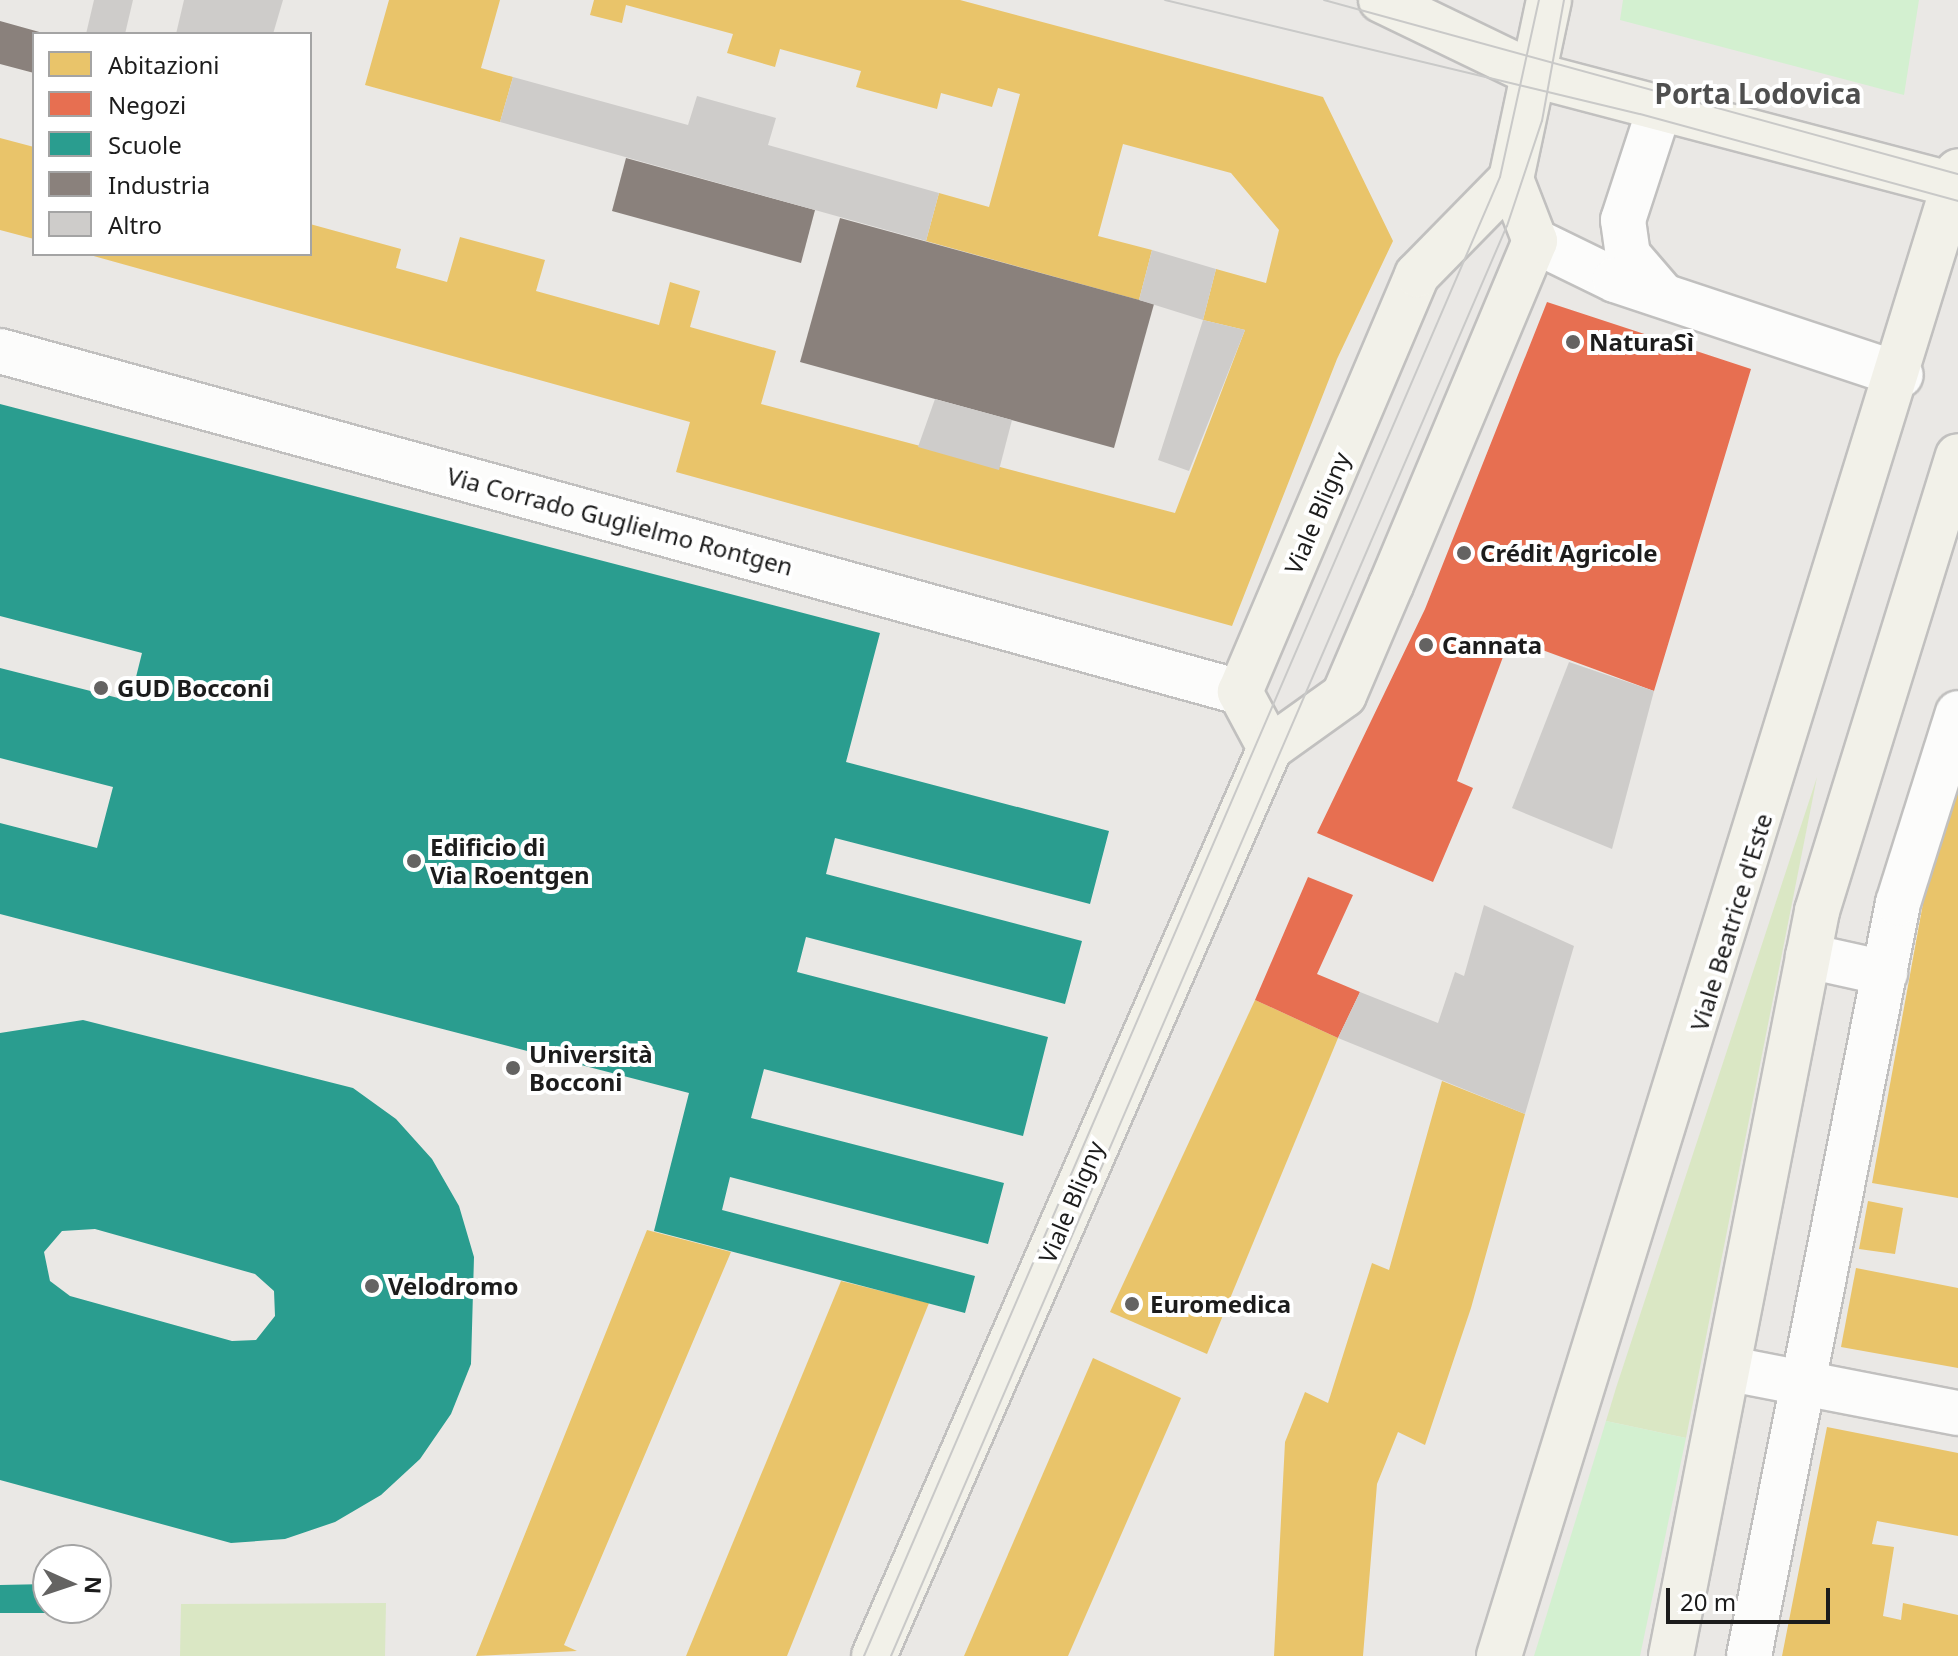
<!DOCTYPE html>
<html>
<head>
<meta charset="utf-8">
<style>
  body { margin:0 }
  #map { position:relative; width:1958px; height:1656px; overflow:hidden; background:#eae8e5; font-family:"Noto Sans",sans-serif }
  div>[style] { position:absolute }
  .grass>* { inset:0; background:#dae7c4 }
  .park>* { inset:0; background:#d3f0d0 }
  .homes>* { inset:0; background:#e9c46a }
  .shops>* { inset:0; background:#e76f51 }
  .schools>* { inset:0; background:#2a9d8f }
  .industry>* { inset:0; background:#8a817c }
  .building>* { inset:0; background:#ceccca }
  .roads { filter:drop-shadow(2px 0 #c1c0bf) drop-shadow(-2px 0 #c1c0bf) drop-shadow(0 2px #c1c0bf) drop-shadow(0 -2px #c1c0bf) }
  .street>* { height:44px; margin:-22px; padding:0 22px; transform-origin:22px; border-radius:22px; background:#fcfcfb }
  .secondary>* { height:44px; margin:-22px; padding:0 22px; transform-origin:22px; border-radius:22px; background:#f2f1e9 }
  .tram>* { height:2px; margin:-1px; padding:0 1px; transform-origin:1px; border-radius:1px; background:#c9c9c8 }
  .dots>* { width:22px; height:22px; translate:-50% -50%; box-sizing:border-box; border:4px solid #fff; border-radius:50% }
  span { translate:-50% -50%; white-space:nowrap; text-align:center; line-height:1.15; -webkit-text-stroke:8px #fff; paint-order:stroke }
  .poi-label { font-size:24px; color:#1c1c1c; font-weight:700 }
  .left { translate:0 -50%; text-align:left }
  .street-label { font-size:24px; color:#1c1c1c }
  .quarter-label { font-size:28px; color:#4f4f4f; font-weight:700 }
  .legend { position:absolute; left:32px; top:32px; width:280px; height:224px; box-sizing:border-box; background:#fff; border:2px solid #a4a4a4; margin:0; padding:10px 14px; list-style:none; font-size:24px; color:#1c1c1c }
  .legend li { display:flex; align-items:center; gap:16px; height:40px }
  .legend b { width:40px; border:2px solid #a4a4a4 }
  .north { position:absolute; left:32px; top:1544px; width:80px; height:80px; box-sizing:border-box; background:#fff; border:2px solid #a4a4a4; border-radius:50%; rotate:93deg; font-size:22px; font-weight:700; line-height:32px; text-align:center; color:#1c1c1c }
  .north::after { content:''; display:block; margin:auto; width:28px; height:36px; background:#646362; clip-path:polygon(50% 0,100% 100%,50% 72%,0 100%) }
  .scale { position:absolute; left:1666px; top:1588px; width:164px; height:36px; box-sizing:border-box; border:4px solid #1c1c1c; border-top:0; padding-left:10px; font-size:24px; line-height:28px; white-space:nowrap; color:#1c1c1c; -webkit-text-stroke:6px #fff; paint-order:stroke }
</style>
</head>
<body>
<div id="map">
  <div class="grass">
    <div style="clip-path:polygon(1817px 777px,1686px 1438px,1606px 1421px,1616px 1388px)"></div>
    <div style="clip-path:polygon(386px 1603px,385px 1656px,180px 1656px,181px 1604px)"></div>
  </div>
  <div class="park">
    <div style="clip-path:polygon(1623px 0,1919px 0,1904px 95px,1620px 20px)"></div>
    <div style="clip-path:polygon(1606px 1421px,1686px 1438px,1640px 1656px,1534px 1656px)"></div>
  </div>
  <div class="homes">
    <div style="clip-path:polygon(389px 0,500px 0,481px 68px,513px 77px,500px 122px,365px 85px)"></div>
    <div style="clip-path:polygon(594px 0,960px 0,1323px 97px,1393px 241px,1337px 359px,1232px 626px,676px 472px,690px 422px,90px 255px,310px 254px,310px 224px,401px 249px,396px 268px,447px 282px,460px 237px,545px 260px,536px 291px,659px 325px,670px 282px,700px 291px,690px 327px,776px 351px,761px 404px,1175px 513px,1245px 330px,1203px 320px,1216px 269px,1266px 283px,1279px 230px,1231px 173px,1123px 144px,1098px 236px,1152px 250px,1139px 300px,926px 241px,939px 193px,989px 207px,1020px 94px,998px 88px,992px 107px,941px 93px,937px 109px,856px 87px,861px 71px,780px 49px,775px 67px,727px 53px,733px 34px,626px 5px,622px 23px,590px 15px)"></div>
    <div style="clip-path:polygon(0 138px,34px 147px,34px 239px,0 230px)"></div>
    <div style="clip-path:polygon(1958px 784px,1958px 1198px,1872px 1183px,1930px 865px)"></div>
    <div style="clip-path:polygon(1255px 1000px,1338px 1038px,1207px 1354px,1110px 1312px)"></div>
    <div style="clip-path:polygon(1442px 1081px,1525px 1114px,1471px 1308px,1425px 1445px,1398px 1432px,1377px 1484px,1363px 1656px,1274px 1656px,1285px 1442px,1305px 1392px,1328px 1403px,1372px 1263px,1389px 1270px)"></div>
    <div style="clip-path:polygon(1868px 1201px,1903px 1208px,1895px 1254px,1859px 1249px)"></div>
    <div style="clip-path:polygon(647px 1230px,731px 1252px,564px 1645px,577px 1651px,476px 1656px)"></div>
    <div style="clip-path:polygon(1856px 1268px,1958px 1288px,1958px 1368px,1841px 1347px)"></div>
    <div style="clip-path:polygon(841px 1281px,929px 1303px,787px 1656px,686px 1656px)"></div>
    <div style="clip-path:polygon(1093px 1358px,1181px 1398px,1068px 1656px,964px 1656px)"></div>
    <div style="clip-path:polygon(1827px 1427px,1958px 1453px,1958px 1536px,1877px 1521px,1872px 1544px,1894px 1547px,1883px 1616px,1901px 1620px,1903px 1603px,1958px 1615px,1958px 1656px,1782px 1656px)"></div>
  </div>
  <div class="shops">
    <div style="clip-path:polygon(1547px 302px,1751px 369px,1654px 691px,1510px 638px,1457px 781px,1473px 788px,1433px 882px,1317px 833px,1425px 609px)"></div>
    <div style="clip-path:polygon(1308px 877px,1353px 895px,1317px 974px,1360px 992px,1338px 1038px,1255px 1000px)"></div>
  </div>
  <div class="schools">
    <div style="clip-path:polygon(0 404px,880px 633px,846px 762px,1109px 831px,1090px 904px,835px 838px,826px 874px,1082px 941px,1065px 1004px,806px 937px,797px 972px,1048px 1037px,1023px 1136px,764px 1069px,751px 1118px,1004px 1183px,988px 1244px,730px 1177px,722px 1210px,975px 1276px,965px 1313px,654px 1231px,689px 1093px,0 914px,0 823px,97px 848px,113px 787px,0 758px,0 668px,130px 701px,142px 653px,0 616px)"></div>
    <div style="clip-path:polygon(evenodd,83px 1020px,353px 1088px,396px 1119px,432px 1159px,459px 1206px,474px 1257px,471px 1364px,451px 1414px,420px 1459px,381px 1495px,335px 1522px,285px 1539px,231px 1543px,0 1480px,0 1033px,83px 1020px,95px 1229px,255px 1274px,274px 1291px,275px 1316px,256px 1340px,232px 1341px,70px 1296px,50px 1281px,44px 1252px,62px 1231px,95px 1229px)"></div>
    <div style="clip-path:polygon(48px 1584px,48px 1608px,74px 1613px,0 1613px,0 1585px)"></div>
  </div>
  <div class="industry">
    <div style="clip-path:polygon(0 21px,43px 33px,34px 34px,34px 73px,0 64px)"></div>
    <div style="clip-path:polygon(626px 158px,815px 210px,801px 263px,612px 211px)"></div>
    <div style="clip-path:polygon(840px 218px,1154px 304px,1114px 448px,800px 362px)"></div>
  </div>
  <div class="building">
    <div style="clip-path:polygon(94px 0,133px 0,125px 34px,86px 34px)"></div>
    <div style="clip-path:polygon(184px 0,283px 0,273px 34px,176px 34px)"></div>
    <div style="clip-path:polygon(513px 77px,688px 125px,697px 96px,776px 118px,768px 145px,939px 193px,926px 241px,500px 122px)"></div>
    <div style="clip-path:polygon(1152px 250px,1216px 269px,1203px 320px,1245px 330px,1189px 471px,1158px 460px,1203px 320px,1139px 300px)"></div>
    <div style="clip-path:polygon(935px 399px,1012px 420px,999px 470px,918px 447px)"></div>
    <div style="clip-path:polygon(1569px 662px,1654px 691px,1612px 849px,1512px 808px)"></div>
    <div style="clip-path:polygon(1484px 905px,1574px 946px,1525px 1114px,1338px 1038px,1360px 992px,1438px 1023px,1455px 972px,1464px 976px)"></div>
  </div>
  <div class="roads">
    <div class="street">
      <div style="left:1660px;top:107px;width:119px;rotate:108.1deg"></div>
      <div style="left:1623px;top:220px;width:35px;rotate:82deg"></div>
      <div style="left:1628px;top:255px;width:49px;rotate:49.1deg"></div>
      <div style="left:1535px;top:241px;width:89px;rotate:26deg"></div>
      <div style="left:1615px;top:280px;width:301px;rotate:18.4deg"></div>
      <div style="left:0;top:351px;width:1286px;rotate:15.38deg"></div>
      <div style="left:1808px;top:956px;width:79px;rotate:12.4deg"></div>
      <div style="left:1731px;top:1369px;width:231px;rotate:11deg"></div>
      <div style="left:1749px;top:1656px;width:768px;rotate:-78.81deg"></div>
      <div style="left:1898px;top:903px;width:199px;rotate:-72.5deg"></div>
    </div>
    <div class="secondary">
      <div style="left:1381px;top:0;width:174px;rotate:25.8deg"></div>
      <div style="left:1538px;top:76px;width:434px;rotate:14.7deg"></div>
      <div style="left:1270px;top:748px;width:64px;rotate:-118.2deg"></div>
      <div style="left:1240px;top:692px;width:453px;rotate:-67deg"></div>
      <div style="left:1417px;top:275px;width:134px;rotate:-45.6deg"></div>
      <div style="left:1511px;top:179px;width:183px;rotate:-78deg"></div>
      <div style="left:874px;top:1656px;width:991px;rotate:-66.44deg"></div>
      <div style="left:1270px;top:748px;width:91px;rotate:-35.6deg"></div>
      <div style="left:1344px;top:695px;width:120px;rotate:-66.9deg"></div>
      <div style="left:1391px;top:585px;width:373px;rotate:-67.3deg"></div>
      <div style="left:1535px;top:241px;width:66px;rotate:-111.2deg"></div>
      <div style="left:1499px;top:1656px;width:1554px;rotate:-72.82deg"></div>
      <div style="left:1671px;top:1656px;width:759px;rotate:-78.91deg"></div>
      <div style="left:1817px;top:911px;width:476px;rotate:-72.8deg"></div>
    </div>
  </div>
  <div class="tram">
    <div style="left:1165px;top:0;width:488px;rotate:13.5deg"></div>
    <div style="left:1640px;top:114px;width:330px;rotate:15.3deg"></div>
    <div style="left:1324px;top:0;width:657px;rotate:15.35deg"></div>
    <div style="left:864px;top:1656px;width:1610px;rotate:-66.73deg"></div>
    <div style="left:1500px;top:177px;width:181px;rotate:-77.6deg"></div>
    <div style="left:891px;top:1656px;width:1557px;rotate:-66.7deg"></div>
    <div style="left:1507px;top:226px;width:111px;rotate:-71.6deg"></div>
    <div style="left:1542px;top:121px;width:123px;rotate:-79.7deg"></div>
  </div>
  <div class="dots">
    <div style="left:1573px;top:342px;background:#646362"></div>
    <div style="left:1464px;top:553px;background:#646362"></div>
    <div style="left:1426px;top:645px;background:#646362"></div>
    <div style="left:101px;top:688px;background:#646362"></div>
    <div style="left:414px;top:861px;background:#646362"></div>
    <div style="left:513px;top:1068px;background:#646362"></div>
    <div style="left:372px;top:1286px;background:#646362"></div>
    <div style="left:1132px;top:1304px;background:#646362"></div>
  </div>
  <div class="poi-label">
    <span class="left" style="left:1589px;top:342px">NaturaSì</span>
    <span class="left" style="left:1480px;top:553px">Crédit Agricole</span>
    <span class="left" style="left:1442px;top:645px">Cannata</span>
    <span class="left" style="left:117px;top:688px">GUD Bocconi</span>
    <span class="left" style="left:430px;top:861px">Edificio di<br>Via Roentgen</span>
    <span class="left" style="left:529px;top:1068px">Università<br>Bocconi</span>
    <span class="left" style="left:388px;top:1286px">Velodromo</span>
    <span class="left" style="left:1150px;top:1304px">Euromedica</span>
  </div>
  <div class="street-label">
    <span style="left:1317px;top:513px;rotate:-67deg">Viale Bligny</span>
    <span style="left:620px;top:521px;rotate:15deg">Via Corrado Guglielmo Rontgen</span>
    <span style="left:1731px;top:922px;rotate:-73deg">Viale Beatrice d'Este</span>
    <span style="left:1071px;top:1202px;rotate:-67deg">Viale Bligny</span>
  </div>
  <div class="quarter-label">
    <span style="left:1758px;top:93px">Porta Lodovica</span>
  </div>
  <ul class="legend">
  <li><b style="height:22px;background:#e9c46a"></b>Abitazioni</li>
  <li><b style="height:22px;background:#e76f51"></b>Negozi</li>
  <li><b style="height:22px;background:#2a9d8f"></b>Scuole</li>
  <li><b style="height:22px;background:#8a817c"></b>Industria</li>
  <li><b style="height:22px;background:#ceccca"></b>Altro</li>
  </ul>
  <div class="north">N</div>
  <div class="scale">20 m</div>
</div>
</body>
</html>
